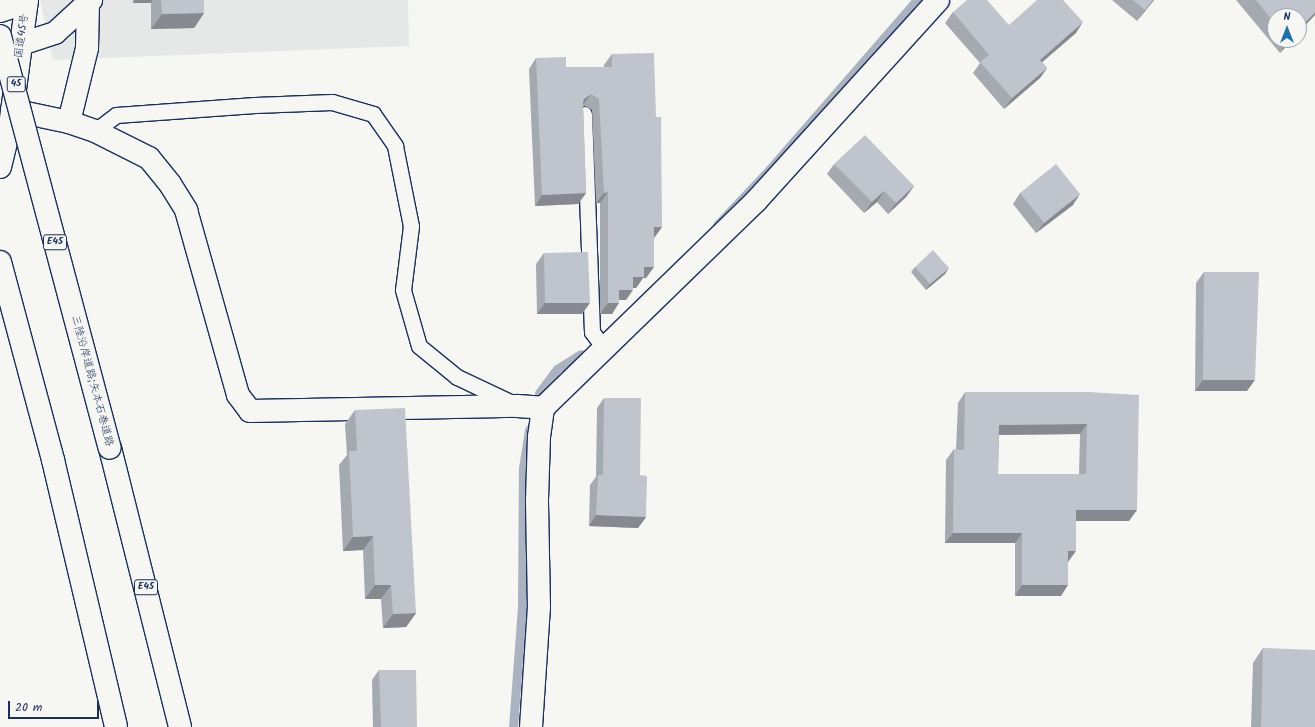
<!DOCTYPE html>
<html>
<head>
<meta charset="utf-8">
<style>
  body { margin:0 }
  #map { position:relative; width:1315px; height:727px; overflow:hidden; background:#f6f6f2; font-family:Kalam,"Klee One",sans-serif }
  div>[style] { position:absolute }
  .built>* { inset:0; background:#e6e7e7 }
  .stream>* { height:9px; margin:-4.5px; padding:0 4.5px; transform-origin:4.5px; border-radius:4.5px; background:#abb2c0 }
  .roads { filter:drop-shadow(1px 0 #1b2f5e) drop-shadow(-1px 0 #1b2f5e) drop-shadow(0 1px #1b2f5e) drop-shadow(0 -1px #1b2f5e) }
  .service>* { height:15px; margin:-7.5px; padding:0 7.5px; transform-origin:7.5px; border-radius:7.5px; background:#f6f6f2 }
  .minor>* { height:22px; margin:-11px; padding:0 11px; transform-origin:11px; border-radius:11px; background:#f6f6f2 }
  .trunk>* { height:22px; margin:-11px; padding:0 11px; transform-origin:11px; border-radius:11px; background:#f6f6f2 }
  .motorway>* { height:22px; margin:-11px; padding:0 11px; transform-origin:11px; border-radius:11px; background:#f6f6f2 }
  .bridges { filter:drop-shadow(1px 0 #1b2f5e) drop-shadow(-1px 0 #1b2f5e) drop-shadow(0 1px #1b2f5e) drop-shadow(0 -1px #1b2f5e) }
  .motorway-bridge>* { height:22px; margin:-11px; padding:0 11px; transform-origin:11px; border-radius:11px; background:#f6f6f2 }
  .wall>* { inset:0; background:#a5a9b0 }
  .shaded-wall>* { inset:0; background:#868990 }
  .building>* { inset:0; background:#c0c4cd }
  span { translate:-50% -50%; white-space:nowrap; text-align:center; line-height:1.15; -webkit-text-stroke:3.5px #f6f6f2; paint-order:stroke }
  .shield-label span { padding:1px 3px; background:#f6f6f2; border:1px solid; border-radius:3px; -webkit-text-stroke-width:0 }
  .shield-label { font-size:10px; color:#1b2f5e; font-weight:700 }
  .street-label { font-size:11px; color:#1b2f5e }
  .north { position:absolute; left:1267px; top:8px; width:40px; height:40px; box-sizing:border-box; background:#f6f6f2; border:1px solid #9ea6b7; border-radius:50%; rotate:0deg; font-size:11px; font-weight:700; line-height:16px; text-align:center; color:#1b2f5e }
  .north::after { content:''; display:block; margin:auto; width:14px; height:18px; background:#1f6fb2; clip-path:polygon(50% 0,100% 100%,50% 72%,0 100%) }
  .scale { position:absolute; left:8px; top:701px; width:91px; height:18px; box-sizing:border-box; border:2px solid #1b2f5e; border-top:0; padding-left:5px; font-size:12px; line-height:14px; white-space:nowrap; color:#1b2f5e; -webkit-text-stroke:3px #f6f6f2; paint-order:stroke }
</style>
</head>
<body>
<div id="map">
  <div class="built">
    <div style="clip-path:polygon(40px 0,408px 0,409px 46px,53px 60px)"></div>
  </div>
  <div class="stream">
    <div style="left:717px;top:225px;width:76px;rotate:-46.6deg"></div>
    <div style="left:769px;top:170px;width:225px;rotate:-49deg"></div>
    <div style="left:539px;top:393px;width:30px;rotate:-53deg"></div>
    <div style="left:557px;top:369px;width:28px;rotate:-32deg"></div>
    <div style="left:513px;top:727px;width:121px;rotate:-85.7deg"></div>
    <div style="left:522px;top:606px;width:138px;rotate:-89.6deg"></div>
    <div style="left:523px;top:468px;width:39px;rotate:-81deg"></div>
  </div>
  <div class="roads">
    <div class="service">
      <div style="left:584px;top:114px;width:218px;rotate:87.9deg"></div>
      <div style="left:592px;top:332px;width:21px;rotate:53deg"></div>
      <div style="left:95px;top:131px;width:26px;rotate:-37deg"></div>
      <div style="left:116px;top:115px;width:139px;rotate:-4.1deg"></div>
      <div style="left:255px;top:105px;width:77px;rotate:-2.2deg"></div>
      <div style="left:332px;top:102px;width:43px;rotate:16.3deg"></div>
      <div style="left:373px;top:114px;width:39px;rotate:55deg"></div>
      <div style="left:395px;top:146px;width:82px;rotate:78.7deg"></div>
      <div style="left:411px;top:226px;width:64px;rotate:97.1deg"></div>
      <div style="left:403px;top:290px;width:58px;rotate:74.1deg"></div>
      <div style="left:419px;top:346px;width:49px;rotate:39.2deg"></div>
      <div style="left:457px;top:377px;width:63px;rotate:25.3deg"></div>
    </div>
    <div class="minor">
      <div style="left:0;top:11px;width:28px;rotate:-18deg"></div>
      <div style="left:21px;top:44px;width:36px;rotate:-18deg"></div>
      <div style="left:55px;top:33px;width:49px;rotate:-42.5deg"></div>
      <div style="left:12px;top:110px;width:58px;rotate:11.9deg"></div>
      <div style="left:69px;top:122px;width:28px;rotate:19deg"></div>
      <div style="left:95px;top:131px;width:60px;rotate:26.6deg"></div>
      <div style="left:149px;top:158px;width:33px;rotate:51deg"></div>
      <div style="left:170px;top:184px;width:31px;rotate:58deg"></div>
      <div style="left:186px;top:210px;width:192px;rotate:74.3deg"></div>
      <div style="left:238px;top:395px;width:20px;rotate:53deg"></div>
      <div style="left:250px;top:411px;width:267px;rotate:-1.1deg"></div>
      <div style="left:517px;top:406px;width:26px;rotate:4deg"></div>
      <div style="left:69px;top:122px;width:76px;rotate:-76.3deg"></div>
      <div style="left:87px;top:48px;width:43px;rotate:-88.7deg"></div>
      <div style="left:531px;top:727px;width:120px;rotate:-86.2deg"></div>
      <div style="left:539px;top:607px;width:107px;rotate:-91.1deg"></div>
      <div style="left:537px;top:500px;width:63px;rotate:-88.2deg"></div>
      <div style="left:539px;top:437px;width:29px;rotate:-82deg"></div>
      <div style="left:543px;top:408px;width:297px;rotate:-44.2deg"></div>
      <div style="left:756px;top:201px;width:271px;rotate:-47.8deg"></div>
    </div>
    <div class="trunk">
      <div style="left:0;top:167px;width:42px;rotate:-76.3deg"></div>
      <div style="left:10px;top:126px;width:127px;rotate:-82.3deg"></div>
    </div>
    <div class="motorway">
      <div style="left:0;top:262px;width:205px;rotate:75deg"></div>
      <div style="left:53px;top:460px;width:274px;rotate:76.7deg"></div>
      <div style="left:110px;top:448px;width:288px;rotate:75.9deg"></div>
    </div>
  </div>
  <div class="bridges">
    <div class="motorway-bridge">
      <div style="left:0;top:36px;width:426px;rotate:75.1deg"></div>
    </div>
  </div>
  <div class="wall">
    <div style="clip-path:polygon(133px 0,204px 0,204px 13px,194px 28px,151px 29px,151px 3px,133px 3px)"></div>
    <div style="clip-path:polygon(1112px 0,1154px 0,1137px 21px)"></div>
    <div style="clip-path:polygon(1236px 0,1315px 0,1275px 16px,1275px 40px,1292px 40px,1280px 53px)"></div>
    <div style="clip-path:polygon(953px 12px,1009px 25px,1076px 33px,1042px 62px,1047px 68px,1040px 78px,1004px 109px,973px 73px,980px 63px,945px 23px)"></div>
    <div style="clip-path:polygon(612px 54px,656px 117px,662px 227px,654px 238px,646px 278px,643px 278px,636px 288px,633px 288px,626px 300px,619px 300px,612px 314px,600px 314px,600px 203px,596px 203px,592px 110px,583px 105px,586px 193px,578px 204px,535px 206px,529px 69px,536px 58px,566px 67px,604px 67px,604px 65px)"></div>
    <div style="clip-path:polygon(834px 164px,914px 186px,906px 197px,888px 214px,877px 202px,864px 213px,827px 174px)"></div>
    <div style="clip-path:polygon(1020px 193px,1073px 205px,1036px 233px,1013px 204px)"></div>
    <div style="clip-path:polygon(544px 253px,582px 314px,537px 314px,536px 264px)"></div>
    <div style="clip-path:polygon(915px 267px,945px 274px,926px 290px,911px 272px)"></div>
    <div style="clip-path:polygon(1204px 272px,1247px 391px,1195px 391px,1196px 283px)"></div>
    <div style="clip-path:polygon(evenodd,965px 392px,1088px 392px,1129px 521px,1076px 521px,1068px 562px,1061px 596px,1015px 596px,1015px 543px,945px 543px,946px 460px,954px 449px,956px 450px,958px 403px,965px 392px,1080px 434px,1079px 474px,998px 474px,999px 435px,1080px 434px)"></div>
    <div style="clip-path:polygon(604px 398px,640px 475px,646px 517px,638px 528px,589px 526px,590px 485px,596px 477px,597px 408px)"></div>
    <div style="clip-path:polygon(355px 410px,416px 613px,406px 627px,383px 628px,381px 599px,365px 599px,363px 550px,343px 551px,339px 465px,347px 455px,345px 424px)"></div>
    <div style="clip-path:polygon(1263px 648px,1315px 727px,1251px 727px,1253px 663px)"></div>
    <div style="clip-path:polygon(379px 670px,417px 727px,373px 727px,372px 680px)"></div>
  </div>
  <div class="shaded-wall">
    <div style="clip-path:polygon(135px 0,152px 0,151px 3px,133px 3px)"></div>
    <div style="clip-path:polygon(1153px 0,1154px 0,1137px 21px,1145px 10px)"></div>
    <div style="clip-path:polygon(1315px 12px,1315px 15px,1299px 32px,1299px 29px)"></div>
    <div style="clip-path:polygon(204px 13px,194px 28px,151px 29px,162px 14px)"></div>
    <div style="clip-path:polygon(1083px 22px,1076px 33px,1033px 70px,1040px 60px)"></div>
    <div style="clip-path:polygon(1288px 40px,1292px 40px,1280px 53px)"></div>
    <div style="clip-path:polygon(1047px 68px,1040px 78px,1004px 109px,1012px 98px)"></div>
    <div style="clip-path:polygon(591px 94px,583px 105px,576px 109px,584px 99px)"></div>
    <div style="clip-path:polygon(914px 186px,906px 197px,888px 214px,896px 203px)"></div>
    <div style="clip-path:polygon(884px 191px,877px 202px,864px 213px,872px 202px)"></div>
    <div style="clip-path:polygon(608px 192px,600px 203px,596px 203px,604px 193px)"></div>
    <div style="clip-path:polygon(586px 193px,578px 204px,535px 206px,542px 195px)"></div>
    <div style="clip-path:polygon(1080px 194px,1073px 205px,1036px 233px,1044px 223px)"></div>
    <div style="clip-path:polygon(654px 227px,662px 227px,654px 238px,646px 238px)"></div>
    <div style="clip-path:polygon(644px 267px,654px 267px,646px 278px,643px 278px,636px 288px,626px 288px,633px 277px)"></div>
    <div style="clip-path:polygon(949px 268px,945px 274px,926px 290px,930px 284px)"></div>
    <div style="clip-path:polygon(619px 290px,633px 290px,626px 300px,612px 300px)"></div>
    <div style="clip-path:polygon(545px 303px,590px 303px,582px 314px,537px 314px)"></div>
    <div style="clip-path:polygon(608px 303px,619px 303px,612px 314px,600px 314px)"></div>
    <div style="clip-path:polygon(1203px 380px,1255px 380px,1247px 391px,1195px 391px)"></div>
    <div style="clip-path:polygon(1087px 424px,1080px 434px,992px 435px,999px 425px)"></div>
    <div style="clip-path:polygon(1076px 510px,1137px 510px,1129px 521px,1068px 521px)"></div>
    <div style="clip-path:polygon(596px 515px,646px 517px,638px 528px,589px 526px)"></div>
    <div style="clip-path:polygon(953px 533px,1022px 533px,1015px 543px,945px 543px)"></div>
    <div style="clip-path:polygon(373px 536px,363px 550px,343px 551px,353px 537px)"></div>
    <div style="clip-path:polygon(1068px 551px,1076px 551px,1068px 562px)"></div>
    <div style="clip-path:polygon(375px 585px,391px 585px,381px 599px,365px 599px)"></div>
    <div style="clip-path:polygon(1022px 585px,1068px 585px,1061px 596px,1015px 596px)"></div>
    <div style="clip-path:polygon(416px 613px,406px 627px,383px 628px,393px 614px)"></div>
  </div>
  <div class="building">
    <div style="clip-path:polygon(161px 0,204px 0,204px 13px,162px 14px)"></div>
    <div style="clip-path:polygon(967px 0,987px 0,1009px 25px,1037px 0,1063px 0,1083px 22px,1040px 60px,1047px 68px,1012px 98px,980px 62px,989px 55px,953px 12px)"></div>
    <div style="clip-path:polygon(1133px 0,1153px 0,1145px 10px)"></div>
    <div style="clip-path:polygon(1256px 0,1315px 0,1315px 12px,1299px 29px,1299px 16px,1275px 16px,1275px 24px)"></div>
    <div style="clip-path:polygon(654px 53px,656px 117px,661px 117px,662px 227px,654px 227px,654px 267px,644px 267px,644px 277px,633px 277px,633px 290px,619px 290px,619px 303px,608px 303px,608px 192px,604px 193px,599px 99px,591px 94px,584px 99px,583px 103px,586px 193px,542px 195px,536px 58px,566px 57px,566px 67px,612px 67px,612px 54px)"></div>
    <div style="clip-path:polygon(865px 135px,914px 186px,896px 203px,884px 191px,872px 202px,834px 164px)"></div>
    <div style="clip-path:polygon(1056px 164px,1080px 194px,1044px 223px,1020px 193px)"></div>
    <div style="clip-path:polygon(933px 250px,949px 268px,930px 284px,915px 267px)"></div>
    <div style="clip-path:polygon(588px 252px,590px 303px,545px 303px,544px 253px)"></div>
    <div style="clip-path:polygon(1204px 272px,1259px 272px,1255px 380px,1203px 380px)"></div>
    <div style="clip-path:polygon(evenodd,965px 392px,1088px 392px,1139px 395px,1137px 510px,1076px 510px,1076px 551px,1068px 551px,1068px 585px,1022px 585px,1022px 533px,953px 533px,954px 449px,964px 450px,965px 392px,1087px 424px,1086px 474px,998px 474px,999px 425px,1087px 424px)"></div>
    <div style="clip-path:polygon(604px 398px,641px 398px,640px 475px,647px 476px,646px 517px,596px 515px,598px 475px,603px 475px)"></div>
    <div style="clip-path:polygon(405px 408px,416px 613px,393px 614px,391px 585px,375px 585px,373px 536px,353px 537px,349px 451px,357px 451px,355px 410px)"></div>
    <div style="clip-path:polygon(1263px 648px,1315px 650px,1315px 727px,1261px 727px)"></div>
    <div style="clip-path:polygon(379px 670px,416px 670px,417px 727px,381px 727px)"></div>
  </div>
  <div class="shield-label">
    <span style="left:16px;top:84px">45</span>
    <span style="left:55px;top:242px">E45</span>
    <span style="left:146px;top:587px">E45</span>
  </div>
  <div class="street-label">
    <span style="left:22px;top:36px;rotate:-82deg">国道45号</span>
    <span style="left:92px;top:381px;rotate:75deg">三陸沿岸道路;矢本石巻道路</span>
  </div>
  <div class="north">N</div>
  <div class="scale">20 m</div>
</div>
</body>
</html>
